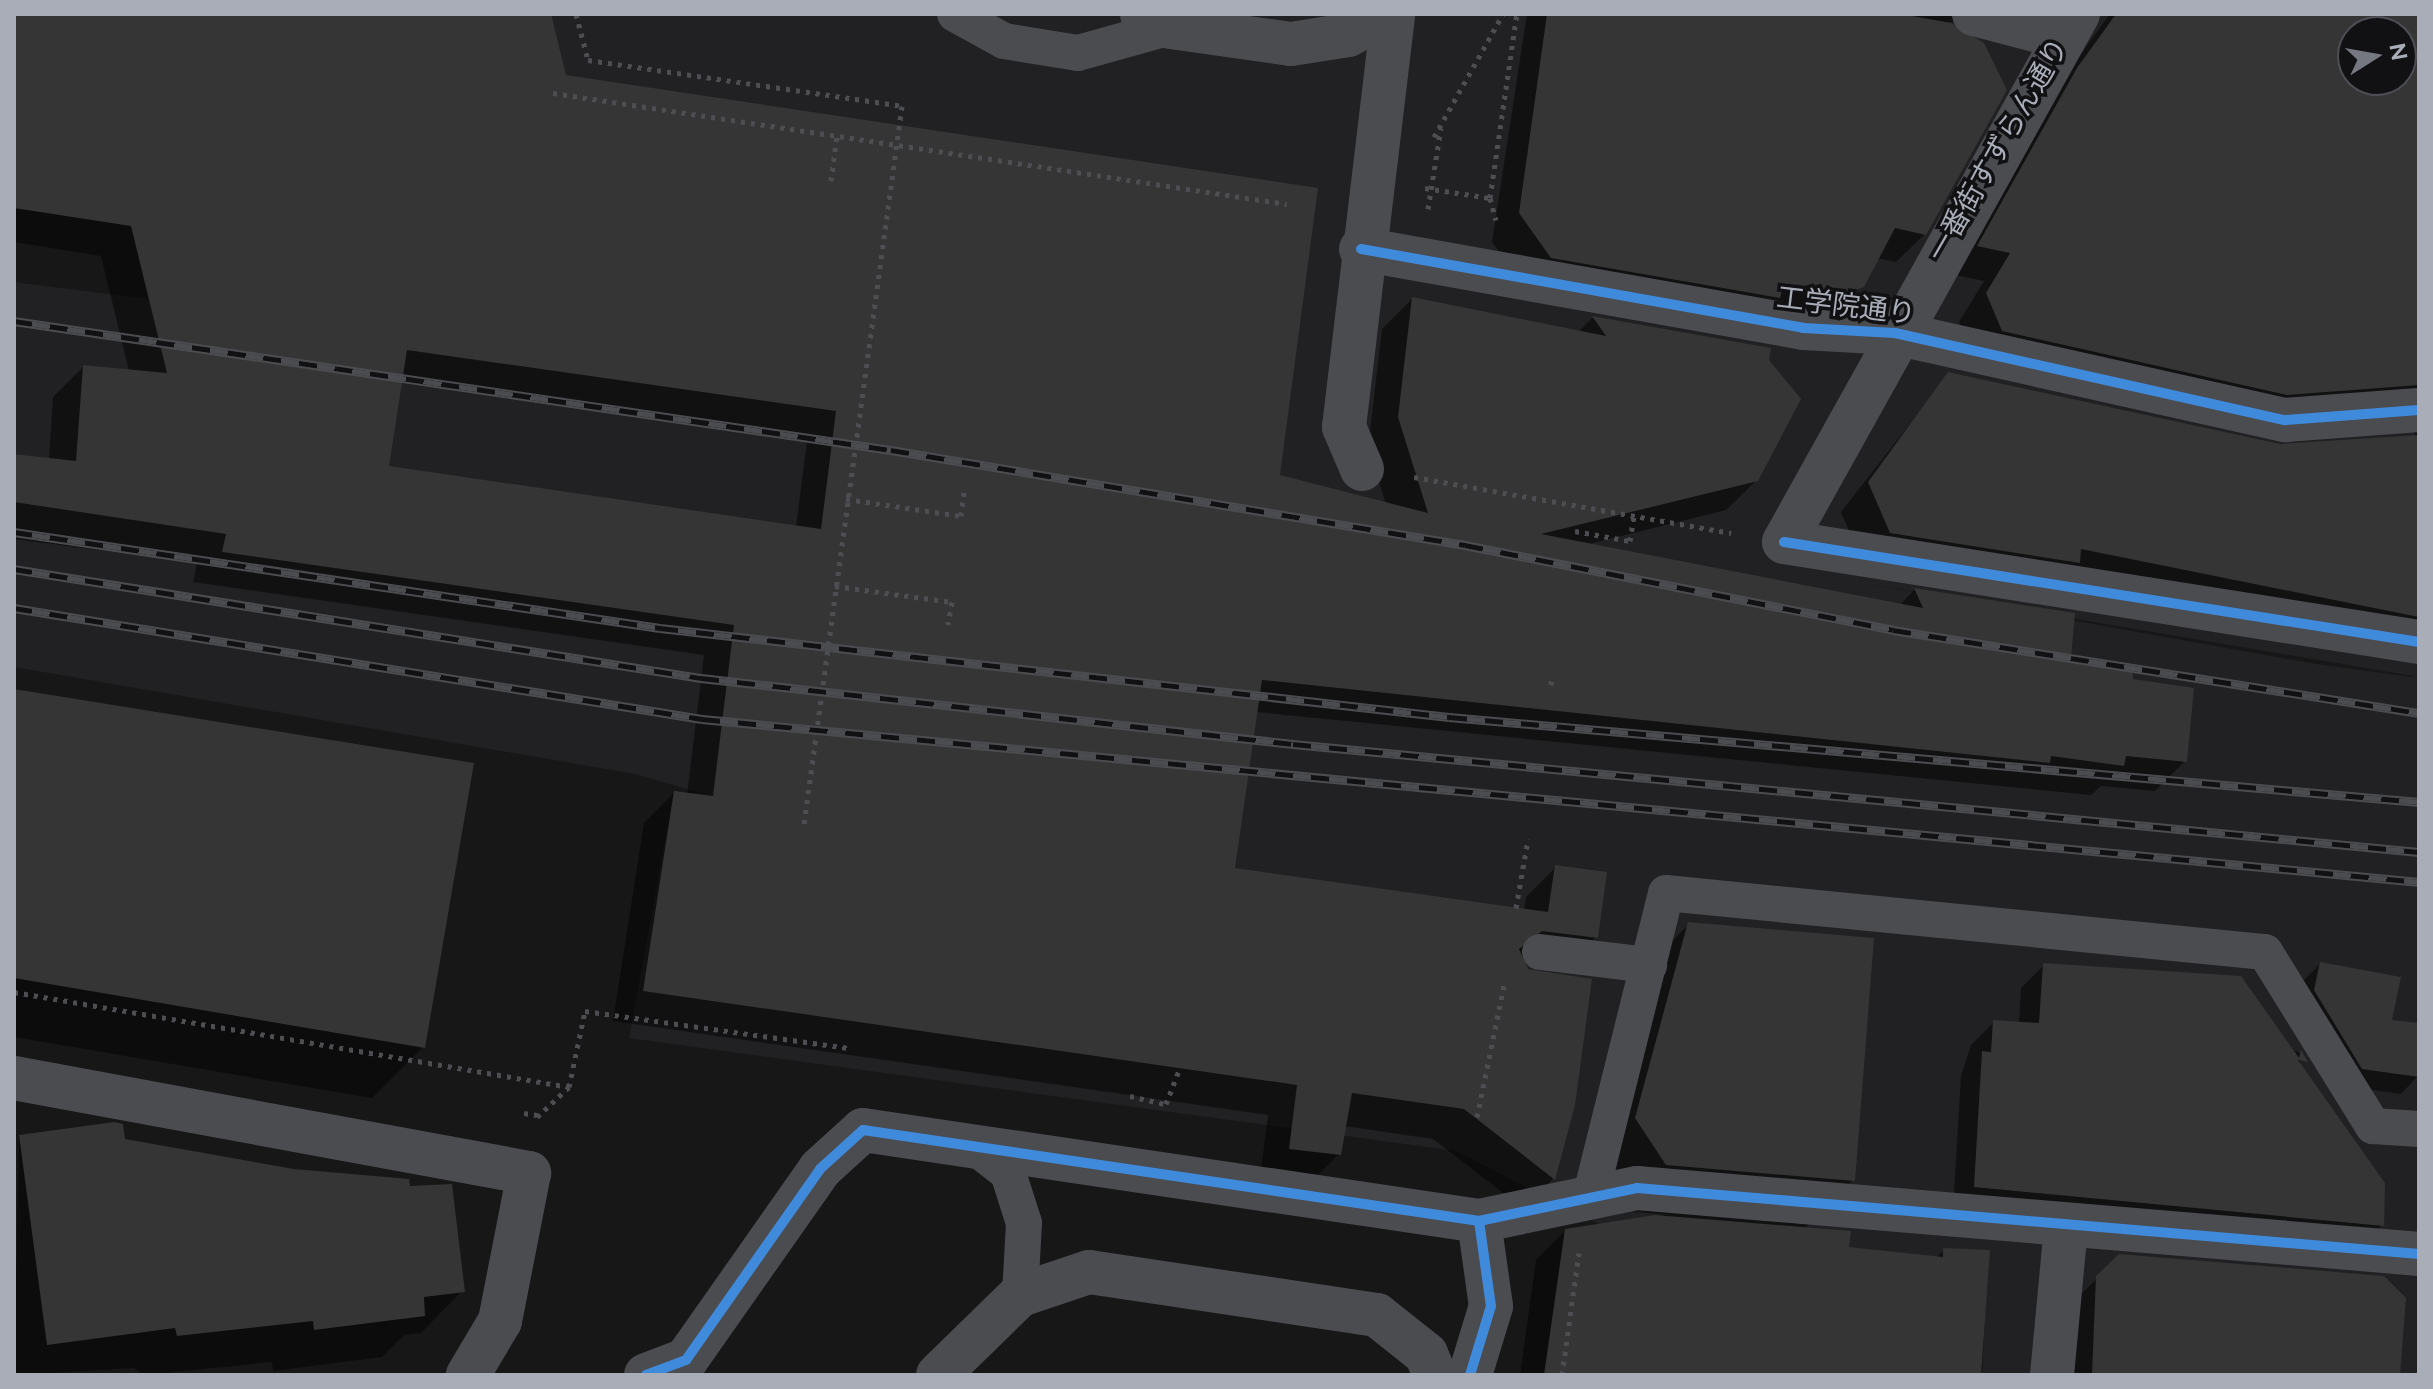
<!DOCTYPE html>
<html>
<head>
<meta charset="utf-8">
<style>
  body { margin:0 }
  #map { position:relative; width:2433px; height:1389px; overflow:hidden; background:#171717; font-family:Raleway,"Noto Sans JP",sans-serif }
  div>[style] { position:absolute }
  .built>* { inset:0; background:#212123 }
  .shadow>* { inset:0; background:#0007 }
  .building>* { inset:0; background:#353536 }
  .path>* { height:5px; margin-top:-2.5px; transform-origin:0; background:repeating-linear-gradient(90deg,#4d4e52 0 4px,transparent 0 10px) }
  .service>* { height:36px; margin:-18px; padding:0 18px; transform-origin:18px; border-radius:18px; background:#4b4c50 }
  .minor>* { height:44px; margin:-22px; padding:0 22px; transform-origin:22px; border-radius:22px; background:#4b4c50 }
  .tertiary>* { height:44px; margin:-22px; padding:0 22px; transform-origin:22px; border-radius:22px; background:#4b4c50 }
  .rail>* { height:9px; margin-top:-4.5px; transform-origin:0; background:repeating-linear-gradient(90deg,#111113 0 18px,#4b4c4f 0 36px); box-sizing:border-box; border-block:2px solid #4b4c4f }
  .cycleway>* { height:10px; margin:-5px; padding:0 5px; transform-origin:5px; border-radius:5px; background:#408adc }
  span { translate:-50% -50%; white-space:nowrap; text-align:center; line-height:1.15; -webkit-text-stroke:7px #111113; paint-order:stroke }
  .street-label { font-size:28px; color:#a8adb8 }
  .frame { position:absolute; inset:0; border:16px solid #a8adb8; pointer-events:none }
  .north { position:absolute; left:2337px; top:16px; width:80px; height:80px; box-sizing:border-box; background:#111113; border:2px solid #4d4f55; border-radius:50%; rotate:79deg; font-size:22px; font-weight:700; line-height:32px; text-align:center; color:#a8adb8 }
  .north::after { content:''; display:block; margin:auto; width:28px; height:36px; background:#757880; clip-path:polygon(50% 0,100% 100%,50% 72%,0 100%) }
</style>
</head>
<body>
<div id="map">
  <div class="built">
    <div style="clip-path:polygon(evenodd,14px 14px,2419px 14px,2419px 1375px,1582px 1375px,1603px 1226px,1456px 1151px,629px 1038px,674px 791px,704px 794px,635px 774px,14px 667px,14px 282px,148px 299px,131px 226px,14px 208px,14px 14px,2353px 32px,2401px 32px,2401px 80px,2353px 80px,2353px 32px,14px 14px,1864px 583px,2413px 676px,2413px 677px,2316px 664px,1864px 583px)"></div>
  </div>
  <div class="shadow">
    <div style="clip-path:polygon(evenodd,14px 14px,549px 14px,565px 77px,1277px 476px,1386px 504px,1368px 448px,1382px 329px,1412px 299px,1578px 332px,1592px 318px,1769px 349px,1757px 480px,1726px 510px,1585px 545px,1899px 606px,1914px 590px,2073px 615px,2069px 659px,2131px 681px,2185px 761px,2155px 791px,2101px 786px,2091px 795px,1256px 712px,1233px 870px,1524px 910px,1526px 897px,1556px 867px,1596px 937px,1566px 967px,1523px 962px,1573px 1104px,1553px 1179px,1523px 1208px,1433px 1139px,1344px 1126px,1339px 1154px,1308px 1185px,1260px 1178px,1268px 1115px,613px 1021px,644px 823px,674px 793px,687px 795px,704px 655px,193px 582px,197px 563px,14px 539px,14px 454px,49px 459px,53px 397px,83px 367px,129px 371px,101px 256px,14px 242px,14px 14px,400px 383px,807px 441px,796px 527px,387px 468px,400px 383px)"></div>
    <div style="clip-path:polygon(1527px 14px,1979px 14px,1970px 22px,1948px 22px,1956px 34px,1925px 234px,1896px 262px,1877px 258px,1834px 315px,1523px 285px,1492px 242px)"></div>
    <div style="clip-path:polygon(evenodd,2110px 14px,2419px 14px,2419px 651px,1862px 561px,1841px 512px,1949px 374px,2280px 446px,2416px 437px,2411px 423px,1974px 359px,1959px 322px,1984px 281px,1951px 274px,2049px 98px,2110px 14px,2353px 32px,2401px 32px,2401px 80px,2353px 80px,2353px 32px)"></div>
    <div style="clip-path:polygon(14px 691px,423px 1047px,372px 1098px,14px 1037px)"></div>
    <div style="clip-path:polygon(1689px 924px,1853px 1180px,1804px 1229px,1847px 1248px,1936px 1258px,1944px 1250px,1988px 1252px,1982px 1375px,1520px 1375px,1536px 1260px,1566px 1230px,1664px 1215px,1621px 1210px,1591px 1164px,1644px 970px)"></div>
    <div style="clip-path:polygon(2320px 964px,2389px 1022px,2419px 1025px,2419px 1075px,2401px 1094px,2345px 1086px,2303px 981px)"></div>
    <div style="clip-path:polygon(2044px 965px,2301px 1053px,2300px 1067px,2382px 1225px,2359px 1247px,1953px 1209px,1961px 1076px,1971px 1045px,1994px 1022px,2019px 1024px,2021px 988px)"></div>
    <div style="clip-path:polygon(19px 1137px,124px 1141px,409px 1188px,462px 1291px,421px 1333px,404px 1335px,382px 1357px,273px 1371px,272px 1362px,144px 1375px,134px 1368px,14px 1375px)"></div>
    <div style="clip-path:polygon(2120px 1256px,2397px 1375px,2068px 1375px,2071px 1304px)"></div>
  </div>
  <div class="building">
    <div style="clip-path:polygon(evenodd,14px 14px,551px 14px,566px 75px,1318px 188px,1280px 475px,1428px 513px,1398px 417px,1412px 297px,1606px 336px,1592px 316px,1771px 348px,1769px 360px,1801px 399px,1758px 481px,1541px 534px,1923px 608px,1914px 588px,2075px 613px,2071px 658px,2132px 669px,2133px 679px,2194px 688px,2187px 762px,2126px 756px,2124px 766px,2051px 756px,2050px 763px,1262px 680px,1235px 868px,1548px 912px,1555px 865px,1607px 872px,1598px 938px,1542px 931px,1519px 949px,1528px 969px,1592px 979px,1575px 1105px,1555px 1180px,1464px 1109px,1352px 1093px,1341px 1155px,1289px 1149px,1297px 1085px,643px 991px,674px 791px,713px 796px,734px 625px,222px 552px,226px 534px,14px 502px,14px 454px,76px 461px,83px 365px,167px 373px,131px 226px,14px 208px,14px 14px,407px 350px,836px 411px,821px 529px,389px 466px,407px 350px)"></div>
    <div style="clip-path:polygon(1547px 14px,1901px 14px,1951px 23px,1984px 43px,2007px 90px,1926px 235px,1895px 228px,1864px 287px,1836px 297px,1782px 290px,1780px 298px,1551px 258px,1519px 213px)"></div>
    <div style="clip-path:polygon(evenodd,2116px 14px,2419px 14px,2419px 385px,2287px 395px,2002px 331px,1986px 293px,2010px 253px,1977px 246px,2077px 68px,2116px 14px,2353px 32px,2401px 32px,2401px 80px,2353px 80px,2353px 32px)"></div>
    <div style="clip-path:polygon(1948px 372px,2280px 444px,2419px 435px,2419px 617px,2081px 549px,2080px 563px,1890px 533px,1868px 482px)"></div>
    <div style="clip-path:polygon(14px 689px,474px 763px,425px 1048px,14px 978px)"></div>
    <div style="clip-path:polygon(1688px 922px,1874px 938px,1855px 1181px,1666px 1165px,1635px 1118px)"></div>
    <div style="clip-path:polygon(2320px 962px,2401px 977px,2392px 1020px,2419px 1023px,2419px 1077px,2362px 1069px,2314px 990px)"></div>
    <div style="clip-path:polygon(2043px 963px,2241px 976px,2299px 1058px,2301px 1050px,2308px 1062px,2298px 1060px,2385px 1183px,2384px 1226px,1974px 1187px,1982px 1051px,1991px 1052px,1993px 1020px,2039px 1023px)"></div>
    <div style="clip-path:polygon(114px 1122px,123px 1124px,125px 1139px,294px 1169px,409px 1179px,410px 1186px,452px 1184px,465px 1292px,424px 1297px,425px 1316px,314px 1330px,313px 1321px,177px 1336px,175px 1328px,47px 1345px,19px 1135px)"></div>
    <div style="clip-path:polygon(1655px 1215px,1851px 1231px,1849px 1247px,1943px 1257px,1943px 1248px,1990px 1250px,1981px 1375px,1544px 1375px,1565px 1229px)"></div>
    <div style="clip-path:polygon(2119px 1254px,2384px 1276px,2406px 1298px,2400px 1375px,2092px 1375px,2096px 1276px)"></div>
  </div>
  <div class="path">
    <div style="left:576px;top:14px;width:48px;rotate:75.4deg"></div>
    <div style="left:588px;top:60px;width:317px;rotate:8.3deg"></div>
    <div style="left:902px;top:106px;width:725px;rotate:97.77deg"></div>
    <div style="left:553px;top:93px;width:742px;rotate:8.6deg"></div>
    <div style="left:1434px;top:137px;width:141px;rotate:-60.7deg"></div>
    <div style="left:831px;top:181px;width:46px;rotate:-82.6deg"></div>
    <div style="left:1425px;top:188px;width:66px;rotate:8.7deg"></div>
    <div style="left:1490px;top:198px;width:186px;rotate:-81.7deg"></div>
    <div style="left:1490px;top:198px;width:23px;rotate:75deg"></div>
    <div style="left:1428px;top:209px;width:82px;rotate:-80.9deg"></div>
    <div style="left:1414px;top:477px;width:322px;rotate:10deg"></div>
    <div style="left:846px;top:499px;width:116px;rotate:8.4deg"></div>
    <div style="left:961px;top:516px;width:26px;rotate:-83deg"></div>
    <div style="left:1575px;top:531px;width:56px;rotate:10.3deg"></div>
    <div style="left:1630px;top:541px;width:25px;rotate:-81deg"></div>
    <div style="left:835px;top:586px;width:118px;rotate:7.8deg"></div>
    <div style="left:952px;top:602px;width:23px;rotate:100deg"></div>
    <div style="left:1551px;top:685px;width:8px;rotate:-83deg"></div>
    <div style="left:1516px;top:908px;width:70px;rotate:-80.1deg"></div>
    <div style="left:14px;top:992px;width:563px;rotate:9.71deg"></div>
    <div style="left:1130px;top:1096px;width:37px;rotate:13deg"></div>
    <div style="left:1166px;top:1104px;width:39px;rotate:-69deg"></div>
    <div style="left:524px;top:1113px;width:13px;rotate:9deg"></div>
    <div style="left:537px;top:1117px;width:44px;rotate:-43.2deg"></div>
    <div style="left:569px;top:1087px;width:78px;rotate:-78.1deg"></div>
    <div style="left:585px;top:1011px;width:266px;rotate:8deg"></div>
    <div style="left:1477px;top:1117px;width:135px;rotate:-78.4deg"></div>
    <div style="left:1562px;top:1375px;width:123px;rotate:-82.1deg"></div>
  </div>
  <div class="service">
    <div style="left:955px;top:14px;width:56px;rotate:28.9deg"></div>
    <div style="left:1004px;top:41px;width:75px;rotate:9.2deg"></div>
    <div style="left:1078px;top:53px;width:97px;rotate:-15.6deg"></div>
    <div style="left:1540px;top:952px;width:110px;rotate:6.8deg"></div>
    <div style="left:972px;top:1145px;width:46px;rotate:37.9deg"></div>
    <div style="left:1008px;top:1173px;width:52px;rotate:72.3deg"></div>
    <div style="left:1024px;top:1223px;width:72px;rotate:93.2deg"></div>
    <div style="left:1590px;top:1198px;width:314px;rotate:-76deg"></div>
    <div style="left:1666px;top:893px;width:602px;rotate:5.63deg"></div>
    <div style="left:2265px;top:952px;width:205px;rotate:58.2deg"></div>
    <div style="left:2373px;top:1126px;width:46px;rotate:3.7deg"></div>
  </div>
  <div class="minor">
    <div style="left:1974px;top:14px;width:90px;rotate:14.8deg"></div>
    <div style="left:2078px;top:14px;width:604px;rotate:119.11deg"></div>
    <div style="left:1784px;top:542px;width:643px;rotate:8.95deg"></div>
    <div style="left:1361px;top:249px;width:449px;rotate:10.1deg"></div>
    <div style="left:1803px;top:328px;width:92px;rotate:3.1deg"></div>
    <div style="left:1895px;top:333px;width:400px;rotate:12.6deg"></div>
    <div style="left:2285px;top:420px;width:134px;rotate:-4.3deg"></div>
    <div style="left:14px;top:1078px;width:524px;rotate:10.45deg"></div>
    <div style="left:529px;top:1173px;width:151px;rotate:101.1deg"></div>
    <div style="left:500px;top:1321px;width:63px;rotate:120.7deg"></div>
    <div style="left:1479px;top:1221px;width:161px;rotate:-11.8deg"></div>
    <div style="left:1637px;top:1188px;width:785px;rotate:4.82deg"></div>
    <div style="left:2052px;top:1375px;width:150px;rotate:-84.6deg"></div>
  </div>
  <div class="tertiary">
    <div style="left:1142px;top:14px;width:32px;rotate:24deg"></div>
    <div style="left:1171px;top:27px;width:121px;rotate:8.1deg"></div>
    <div style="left:1291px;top:44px;width:58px;rotate:-9deg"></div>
    <div style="left:1348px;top:35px;width:46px;rotate:-27.1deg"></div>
    <div style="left:1362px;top:469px;width:46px;rotate:-113.2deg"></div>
    <div style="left:1344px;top:427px;width:416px;rotate:-83.2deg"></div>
    <div style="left:646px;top:1375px;width:43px;rotate:-20.6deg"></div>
    <div style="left:686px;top:1360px;width:233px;rotate:-54.9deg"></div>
    <div style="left:820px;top:1169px;width:58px;rotate:-42.2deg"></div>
    <div style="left:863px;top:1130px;width:623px;rotate:8.4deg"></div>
    <div style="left:1479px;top:1221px;width:86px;rotate:82deg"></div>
    <div style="left:1491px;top:1306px;width:72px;rotate:106.9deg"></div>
    <div style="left:938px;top:1375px;width:115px;rotate:-44.3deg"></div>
    <div style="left:1020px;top:1295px;width:73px;rotate:-18.4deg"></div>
    <div style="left:1089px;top:1272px;width:291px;rotate:8.5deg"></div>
    <div style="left:1377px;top:1315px;width:63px;rotate:38.5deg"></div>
    <div style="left:1426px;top:1354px;width:23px;rotate:67deg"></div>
  </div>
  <div class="rail">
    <div style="left:14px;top:321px;width:886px;rotate:8.37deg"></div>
    <div style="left:891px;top:450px;width:582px;rotate:9.4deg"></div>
    <div style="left:1465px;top:545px;width:436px;rotate:11.2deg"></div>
    <div style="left:1893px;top:630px;width:533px;rotate:8.97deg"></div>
    <div style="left:14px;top:532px;width:653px;rotate:8.45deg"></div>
    <div style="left:660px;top:628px;width:794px;rotate:6.44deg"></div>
    <div style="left:1449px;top:717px;width:974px;rotate:5.01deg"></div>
    <div style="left:14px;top:569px;width:696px;rotate:9.02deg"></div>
    <div style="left:701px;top:678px;width:596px;rotate:6.36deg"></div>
    <div style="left:1293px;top:744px;width:1131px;rotate:5.48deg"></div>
    <div style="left:14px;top:608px;width:697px;rotate:9.16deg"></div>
    <div style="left:702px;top:719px;width:1725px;rotate:5.42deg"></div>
  </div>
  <div class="cycleway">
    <div style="left:1361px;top:249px;width:449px;rotate:10.1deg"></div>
    <div style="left:1803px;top:328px;width:92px;rotate:3.1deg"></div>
    <div style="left:1895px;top:333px;width:400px;rotate:12.6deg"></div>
    <div style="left:2285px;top:420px;width:134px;rotate:-4.3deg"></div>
    <div style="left:1784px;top:542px;width:643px;rotate:8.95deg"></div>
    <div style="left:1479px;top:1221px;width:161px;rotate:-11.8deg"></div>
    <div style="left:1637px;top:1188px;width:785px;rotate:4.82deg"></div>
    <div style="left:646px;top:1375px;width:43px;rotate:-20.6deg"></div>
    <div style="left:686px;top:1360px;width:233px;rotate:-54.9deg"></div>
    <div style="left:820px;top:1169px;width:58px;rotate:-42.2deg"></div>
    <div style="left:863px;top:1130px;width:623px;rotate:8.4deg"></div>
    <div style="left:1479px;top:1221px;width:86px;rotate:82deg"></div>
    <div style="left:1491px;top:1306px;width:72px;rotate:106.9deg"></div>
  </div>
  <div class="street-label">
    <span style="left:1998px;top:150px;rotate:-60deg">一番街すずらん通り</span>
    <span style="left:1846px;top:306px;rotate:7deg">工学院通り</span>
  </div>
  <div class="frame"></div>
  <div class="north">N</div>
</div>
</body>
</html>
